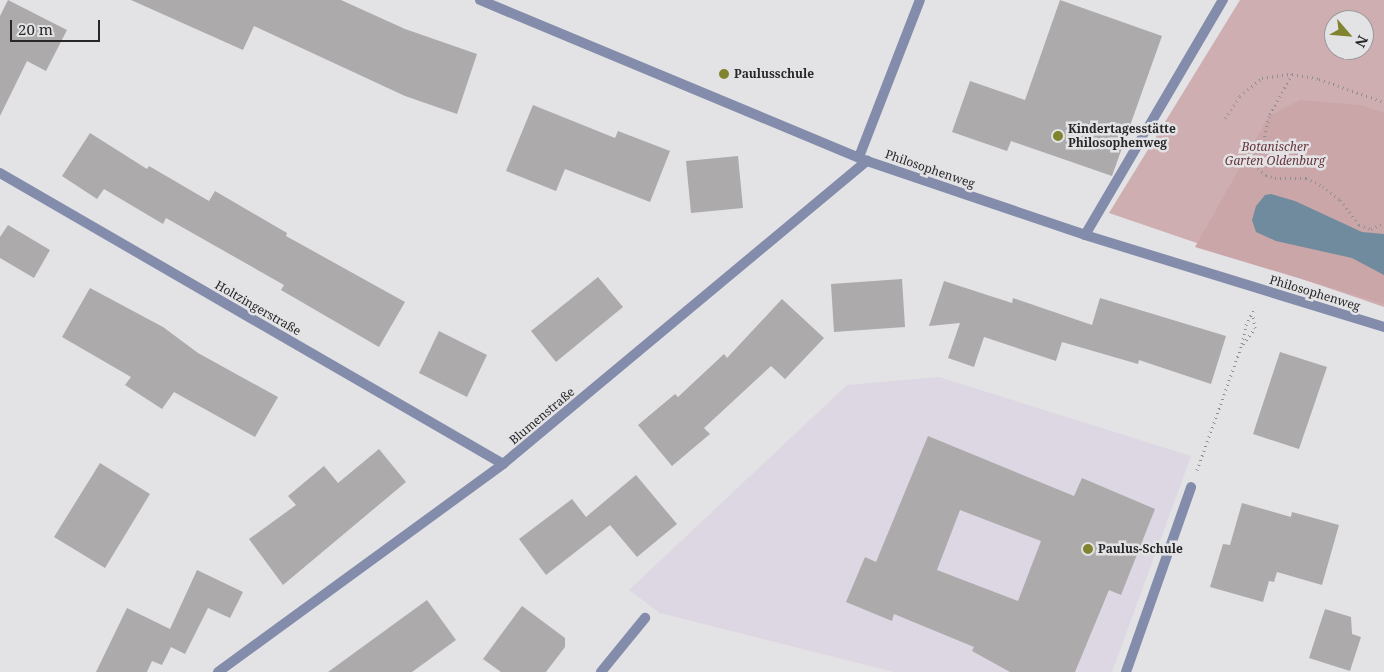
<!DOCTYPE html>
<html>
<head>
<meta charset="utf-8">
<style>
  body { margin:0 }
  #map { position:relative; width:1384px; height:672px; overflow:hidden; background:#e3e2e5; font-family:"Noto Serif",serif }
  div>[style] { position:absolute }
  .built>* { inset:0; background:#dcd7e2 }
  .green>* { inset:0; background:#cfaeb1 }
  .forest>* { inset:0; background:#caa6a9 }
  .water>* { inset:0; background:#6f8b9d }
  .building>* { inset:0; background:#adaaac }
  .path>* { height:3px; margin-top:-1.5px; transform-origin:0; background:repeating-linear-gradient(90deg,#8f8f91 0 1px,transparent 0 5px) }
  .lane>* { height:10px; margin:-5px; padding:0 5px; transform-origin:5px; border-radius:5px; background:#838caa }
  .street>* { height:10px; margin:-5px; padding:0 5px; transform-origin:5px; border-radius:5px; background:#838caa }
  .dots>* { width:14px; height:14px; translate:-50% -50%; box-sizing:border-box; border:2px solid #e3e2e5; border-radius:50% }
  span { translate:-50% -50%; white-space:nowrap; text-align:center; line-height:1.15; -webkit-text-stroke:5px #e3e2e5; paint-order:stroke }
  .poi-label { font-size:12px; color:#282829; font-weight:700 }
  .left { translate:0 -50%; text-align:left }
  .park-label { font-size:12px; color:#68363d; font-style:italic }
  .street-label { font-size:12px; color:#282829 }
  .north { position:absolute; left:1324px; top:10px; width:50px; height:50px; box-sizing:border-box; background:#e3e2e5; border:1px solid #98989a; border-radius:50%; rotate:117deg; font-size:14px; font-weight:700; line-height:20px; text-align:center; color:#282829 }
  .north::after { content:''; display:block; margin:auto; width:18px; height:22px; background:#80842e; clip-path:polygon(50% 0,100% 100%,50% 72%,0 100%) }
  .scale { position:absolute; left:10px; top:20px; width:90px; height:22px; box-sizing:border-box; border:2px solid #282829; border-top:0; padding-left:6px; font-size:15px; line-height:18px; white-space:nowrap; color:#282829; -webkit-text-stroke:4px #e3e2e5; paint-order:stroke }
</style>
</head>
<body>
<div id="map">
  <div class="built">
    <div style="clip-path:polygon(939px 377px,1191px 456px,1112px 672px,894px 672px,660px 613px,629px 590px,847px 385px)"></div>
  </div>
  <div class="green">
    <div style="clip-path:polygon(evenodd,1240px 0,1384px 0,1384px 307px,1109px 213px,1240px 0,1334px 20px,1364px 20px,1364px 50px,1334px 50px,1334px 20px)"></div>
  </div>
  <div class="forest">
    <div style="clip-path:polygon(1300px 100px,1361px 105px,1384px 113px,1384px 304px,1195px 247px,1269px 116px)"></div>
  </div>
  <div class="water">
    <div style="clip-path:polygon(1271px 194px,1295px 201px,1362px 232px,1384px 234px,1384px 275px,1352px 258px,1276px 241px,1256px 232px,1252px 220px,1256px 206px,1265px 195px)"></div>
  </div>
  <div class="building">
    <div style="clip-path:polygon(8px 0,67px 30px,46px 71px,27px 61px,0 116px,0 16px)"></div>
    <div style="clip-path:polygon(131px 0,341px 0,405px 29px,477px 54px,457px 114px,405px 96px,254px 26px,243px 50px)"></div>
    <div style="clip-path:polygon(1060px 0,1162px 36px,1112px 176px,1011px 141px,1007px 151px,952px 132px,970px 81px,1025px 100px)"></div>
    <div style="clip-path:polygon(533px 105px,615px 138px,618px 131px,670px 151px,650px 202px,565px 169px,556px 191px,506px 171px)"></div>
    <div style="clip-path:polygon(90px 133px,147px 169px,149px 166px,209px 201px,215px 191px,287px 233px,286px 236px,405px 302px,379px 347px,281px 290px,284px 285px,166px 218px,163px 224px,104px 189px,97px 199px,62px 176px)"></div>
    <div style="clip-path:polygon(738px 156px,743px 208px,691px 213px,686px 161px)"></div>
    <div style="clip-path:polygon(8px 225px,50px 250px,34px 278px,0 258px,0 237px)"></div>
    <div style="clip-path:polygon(598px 277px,623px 307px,556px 362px,531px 331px)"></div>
    <div style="clip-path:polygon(902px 279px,905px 327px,834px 332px,831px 284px)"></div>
    <div style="clip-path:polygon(944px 281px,1012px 303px,1013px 298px,1092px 325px,1100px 298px,1226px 336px,1211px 384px,1139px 360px,1138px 364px,1062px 342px,1056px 361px,984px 337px,974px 367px,948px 358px,960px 323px,929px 326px)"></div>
    <div style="clip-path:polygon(90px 288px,163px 327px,198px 353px,278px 397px,255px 437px,174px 392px,162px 409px,125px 385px,131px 377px,62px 337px)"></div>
    <div style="clip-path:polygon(782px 299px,824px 338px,785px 379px,771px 366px,704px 428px,710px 434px,672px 466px,638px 425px,675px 394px,678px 397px,724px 354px,727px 358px)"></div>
    <div style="clip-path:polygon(439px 331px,487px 355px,467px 397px,419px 373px)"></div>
    <div style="clip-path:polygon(1280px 352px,1327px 367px,1299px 449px,1253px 434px)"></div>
    <div style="clip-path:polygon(evenodd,928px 436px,1074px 496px,1082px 478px,1155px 509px,1121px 595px,1109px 590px,1075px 672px,1010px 672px,972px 651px,974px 647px,894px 614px,892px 621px,846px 602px,865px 557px,876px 562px,928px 436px,960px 510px,1041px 541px,1018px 601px,937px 570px,960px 510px)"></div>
    <div style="clip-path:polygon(379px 449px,406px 482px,283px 585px,249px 539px,296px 505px,288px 496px,324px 466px,338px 483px)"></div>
    <div style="clip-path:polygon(100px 463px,150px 494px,105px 568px,54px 537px)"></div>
    <div style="clip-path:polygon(636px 475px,677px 524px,637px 557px,610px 525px,546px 575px,519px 539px,572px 499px,586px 517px)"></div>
    <div style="clip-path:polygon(1242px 503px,1291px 517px,1292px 512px,1339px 525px,1322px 585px,1277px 572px,1274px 582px,1269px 581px,1263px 602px,1210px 587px,1223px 544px,1230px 545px)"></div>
    <div style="clip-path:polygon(197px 570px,243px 592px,230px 618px,208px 608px,185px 654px,171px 647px,162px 665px,152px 661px,147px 672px,96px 672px,127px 608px,170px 629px)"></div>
    <div style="clip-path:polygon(427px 600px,456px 640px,412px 672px,328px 672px)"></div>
    <div style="clip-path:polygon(522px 606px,565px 638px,565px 647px,546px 672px,501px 672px,483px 659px)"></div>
    <div style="clip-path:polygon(1325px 609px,1351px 617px,1352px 634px,1361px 637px,1350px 671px,1309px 658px)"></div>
  </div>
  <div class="path">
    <div style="left:1292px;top:74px;width:48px;rotate:118.7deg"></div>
    <div style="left:1269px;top:116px;width:53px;rotate:101.9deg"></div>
    <div style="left:1258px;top:168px;width:11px;rotate:41deg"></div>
    <div style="left:1266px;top:175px;width:9px;rotate:18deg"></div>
    <div style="left:1275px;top:178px;width:31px"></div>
    <div style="left:1306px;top:178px;width:19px;rotate:25deg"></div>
    <div style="left:1323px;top:186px;width:22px;rotate:39deg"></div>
    <div style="left:1340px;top:200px;width:31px;rotate:53deg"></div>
    <div style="left:1359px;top:225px;width:13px;rotate:18deg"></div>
    <div style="left:1371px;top:229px;width:14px;rotate:-25deg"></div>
    <div style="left:1225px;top:118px;width:27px;rotate:-56deg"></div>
    <div style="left:1240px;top:96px;width:28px;rotate:-39deg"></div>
    <div style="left:1262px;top:78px;width:30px;rotate:-8deg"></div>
    <div style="left:1292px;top:74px;width:27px;rotate:10deg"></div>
    <div style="left:1319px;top:79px;width:69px;rotate:19.5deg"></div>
    <div style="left:1243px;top:344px;width:20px;rotate:-53deg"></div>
    <div style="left:1255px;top:328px;width:13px;rotate:-99deg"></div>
    <div style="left:1197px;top:470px;width:134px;rotate:-70.3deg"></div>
    <div style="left:1242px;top:344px;width:19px;rotate:-78deg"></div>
    <div style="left:1246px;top:325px;width:20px;rotate:-63deg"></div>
  </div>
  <div class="lane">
    <div style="left:859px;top:157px;width:168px;rotate:-68.8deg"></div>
    <div style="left:1085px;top:235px;width:273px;rotate:-59.6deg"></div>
    <div style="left:1126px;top:672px;width:196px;rotate:-70.6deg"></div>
  </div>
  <div class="street">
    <div style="left:480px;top:0;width:419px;rotate:22.6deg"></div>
    <div style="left:867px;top:161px;width:230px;rotate:18.7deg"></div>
    <div style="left:1085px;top:235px;width:313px;rotate:17.1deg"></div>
    <div style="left:0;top:173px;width:581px;rotate:30.05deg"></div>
    <div style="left:218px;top:672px;width:353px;rotate:-36.1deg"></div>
    <div style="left:503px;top:464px;width:474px;rotate:-39.8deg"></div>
    <div style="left:601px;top:672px;width:70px;rotate:-50.8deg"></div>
  </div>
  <div class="dots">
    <div style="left:724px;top:74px;background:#80842e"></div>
    <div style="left:1058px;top:136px;background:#80842e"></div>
    <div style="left:1088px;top:549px;background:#80842e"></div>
  </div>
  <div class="poi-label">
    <span class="left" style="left:734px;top:74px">Paulusschule</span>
    <span class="left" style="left:1068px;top:136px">Kindertagesstätte<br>Philosophenweg</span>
    <span class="left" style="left:1098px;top:549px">Paulus-Schule</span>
  </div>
  <div class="park-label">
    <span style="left:1275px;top:154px">Botanischer<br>Garten Oldenburg</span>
  </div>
  <div class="street-label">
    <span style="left:930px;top:169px;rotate:19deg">Philosophenweg</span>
    <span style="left:1315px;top:293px;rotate:17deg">Philosophenweg</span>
    <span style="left:258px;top:308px;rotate:30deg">Holtzingerstraße</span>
    <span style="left:542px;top:416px;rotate:-40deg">Blumenstraße</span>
  </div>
  <div class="north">N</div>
  <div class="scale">20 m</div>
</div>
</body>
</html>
